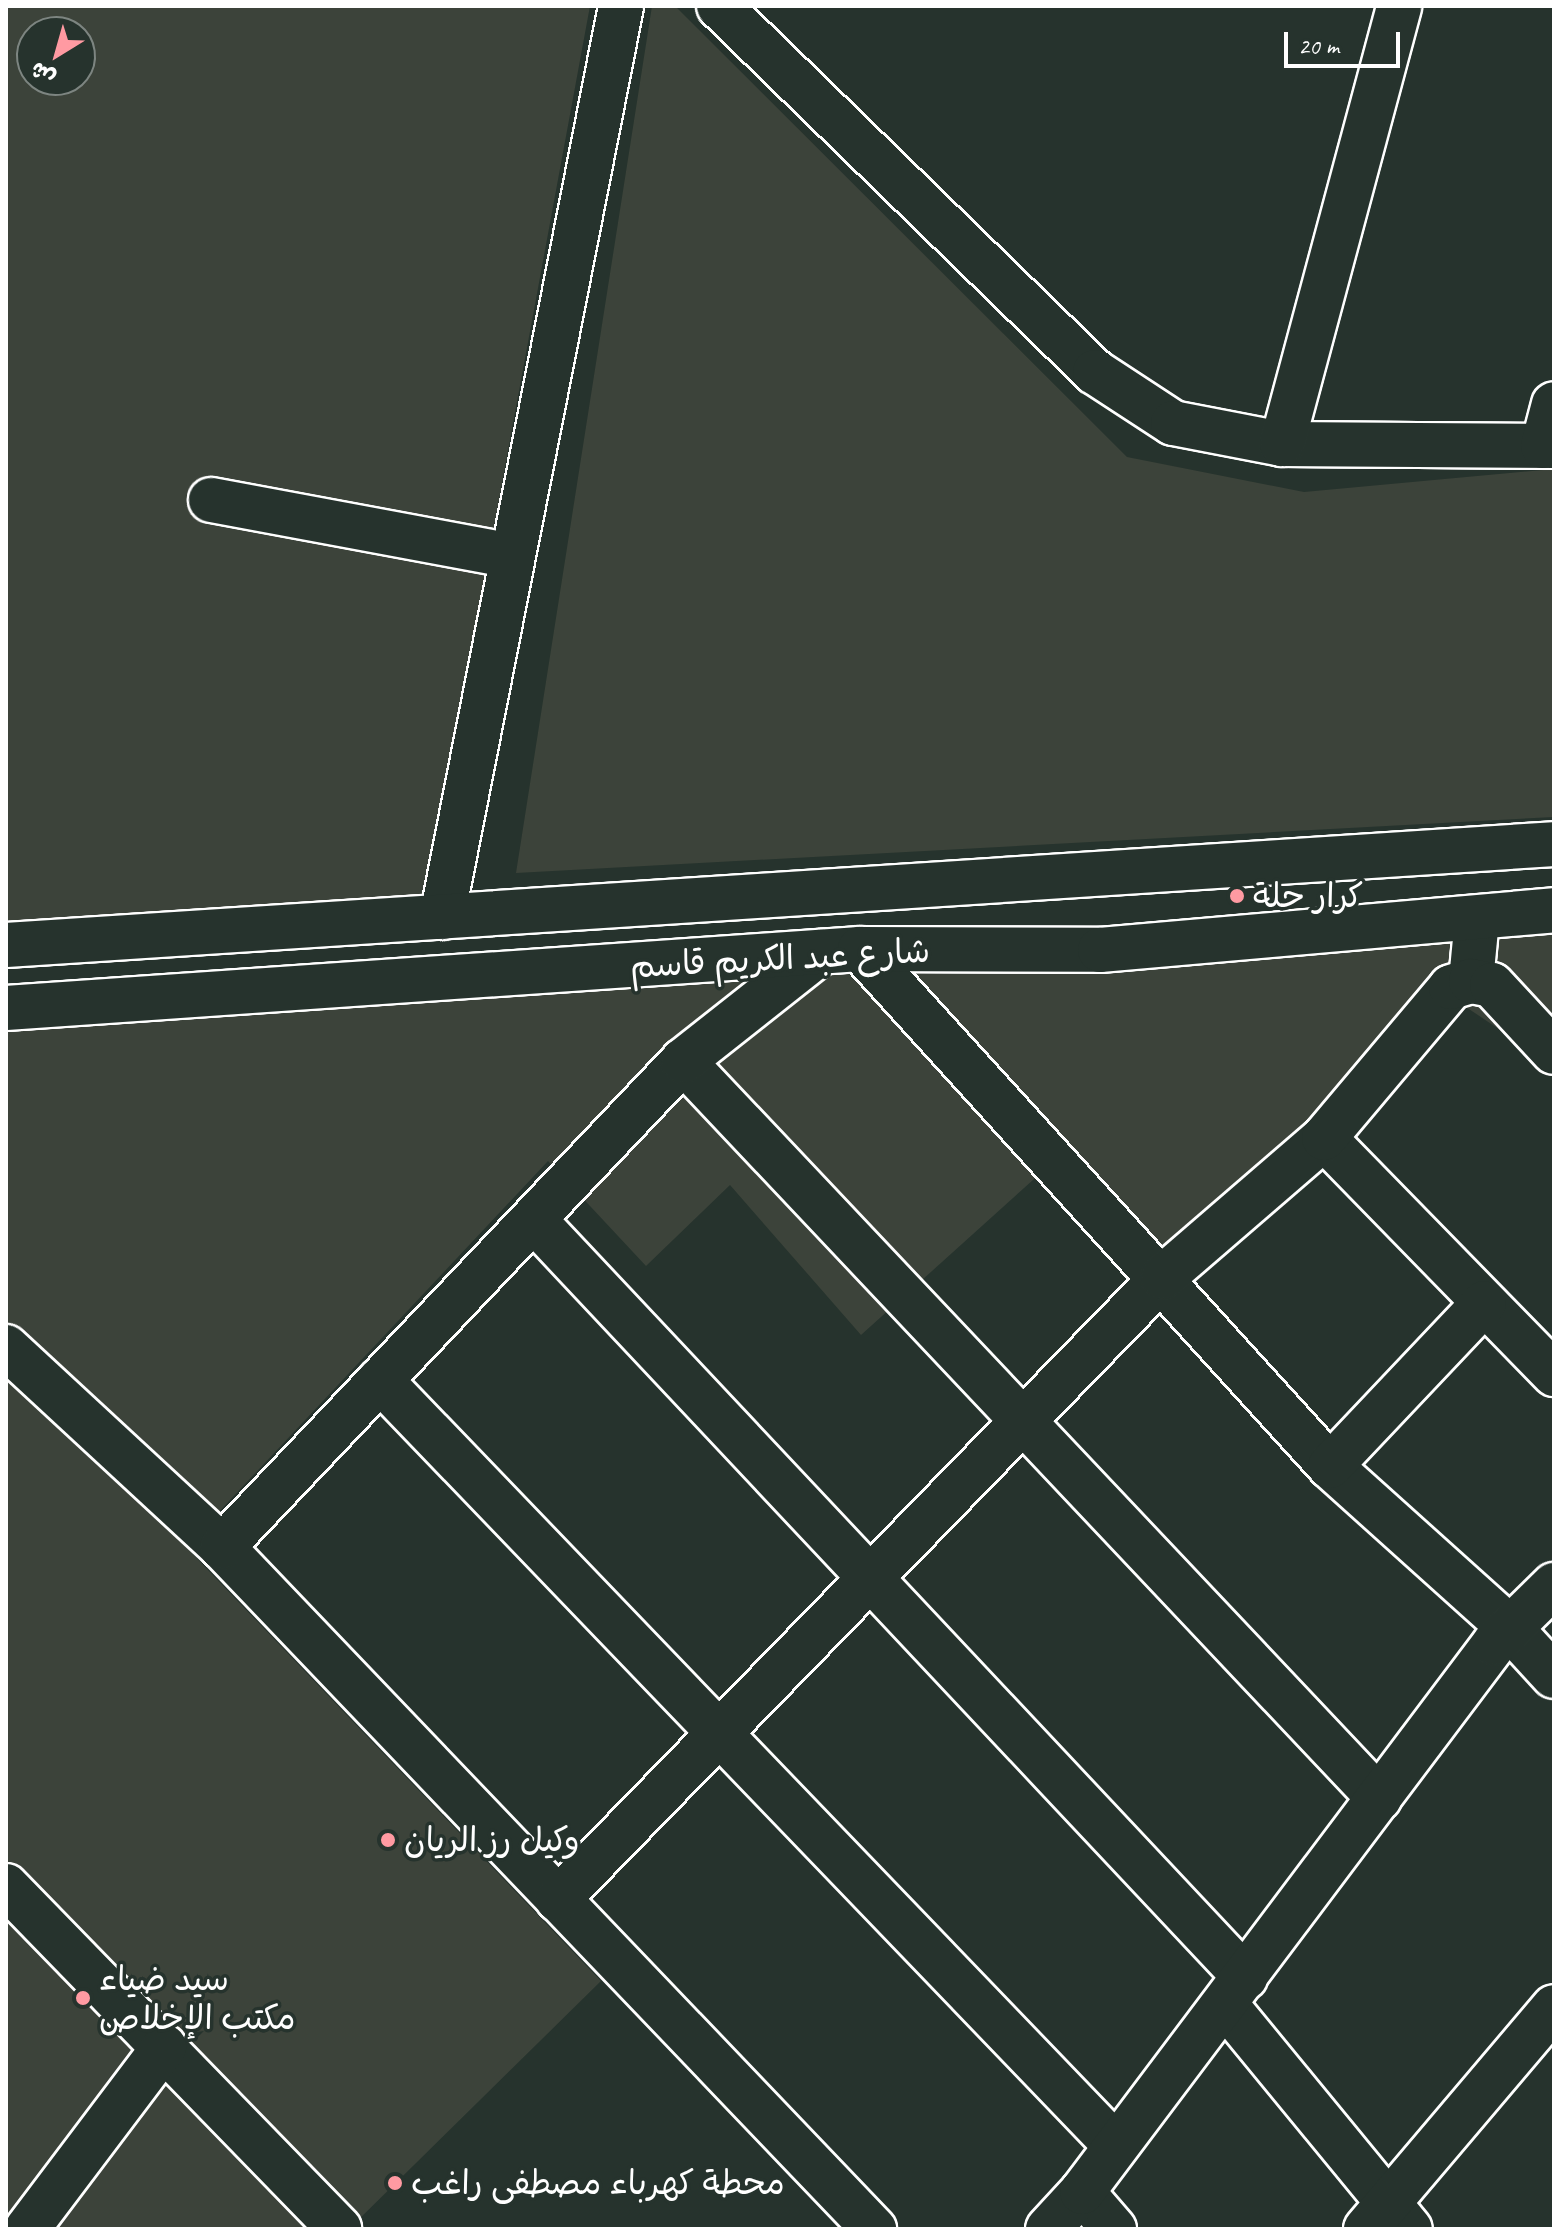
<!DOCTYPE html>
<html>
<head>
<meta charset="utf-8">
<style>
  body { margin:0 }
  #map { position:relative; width:1560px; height:2235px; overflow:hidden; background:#26332d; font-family:Caveat,"Playpen Sans Arabic",sans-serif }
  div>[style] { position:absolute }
  .built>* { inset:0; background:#3c433a }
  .roads { filter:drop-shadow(2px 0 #fff) drop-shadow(-2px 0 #fff) drop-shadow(0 2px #fff) drop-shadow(0 -2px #fff) }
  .minor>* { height:44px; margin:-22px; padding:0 22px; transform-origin:22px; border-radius:22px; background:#26332d }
  .major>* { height:44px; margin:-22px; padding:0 22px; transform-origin:22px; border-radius:22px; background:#26332d }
  .dots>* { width:22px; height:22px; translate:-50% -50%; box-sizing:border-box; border:4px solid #26332d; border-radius:50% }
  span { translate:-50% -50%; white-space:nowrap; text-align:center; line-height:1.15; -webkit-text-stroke:7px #26332d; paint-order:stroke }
  .poi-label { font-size:34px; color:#fff }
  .left { translate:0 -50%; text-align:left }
  .street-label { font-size:34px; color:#fff }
  .frame { position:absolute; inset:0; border:8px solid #fff; pointer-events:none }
  .north { position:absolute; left:16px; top:16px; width:80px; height:80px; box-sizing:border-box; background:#26332d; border:2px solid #7d8581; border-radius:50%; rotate:217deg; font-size:22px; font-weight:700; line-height:32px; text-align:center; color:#fff }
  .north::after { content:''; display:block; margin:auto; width:28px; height:36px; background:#ff9aa2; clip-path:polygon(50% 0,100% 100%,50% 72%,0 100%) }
  .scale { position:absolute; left:1284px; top:32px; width:116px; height:36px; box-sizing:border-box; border:4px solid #fff; border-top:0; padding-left:10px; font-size:24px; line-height:28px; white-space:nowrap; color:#fff; -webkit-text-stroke:6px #26332d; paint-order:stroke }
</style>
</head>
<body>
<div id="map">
  <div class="built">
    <div style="clip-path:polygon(evenodd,6px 6px,590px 6px,423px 912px,6px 922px,6px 6px,32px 32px,80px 32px,80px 80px,32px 80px,32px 32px)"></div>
    <div style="clip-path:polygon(652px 6px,675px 6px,1127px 457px,1304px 492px,1554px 469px,1554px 817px,516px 873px)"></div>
    <div style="clip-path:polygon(1554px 922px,1554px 1066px,1445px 993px,1165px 1257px,1043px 1171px,861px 1335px,730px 1185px,646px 1266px,548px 1161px,186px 1547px,601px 1981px,349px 2229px,6px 2229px,6px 1025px)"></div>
  </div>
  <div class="roads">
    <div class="minor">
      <div style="left:719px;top:6px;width:525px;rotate:44.23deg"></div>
      <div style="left:1095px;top:372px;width:93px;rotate:33.2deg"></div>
      <div style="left:1173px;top:423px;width:111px;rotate:10.9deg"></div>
      <div style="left:1282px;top:444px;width:272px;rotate:0.4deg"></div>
      <div style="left:1282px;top:444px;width:453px;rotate:-75deg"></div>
      <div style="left:1543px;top:446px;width:43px;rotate:-75.3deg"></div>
      <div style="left:211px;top:500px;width:306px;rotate:10.5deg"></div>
      <div style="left:442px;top:917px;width:928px;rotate:-78.88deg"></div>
      <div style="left:860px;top:949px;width:699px;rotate:47.73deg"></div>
      <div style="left:1330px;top:1466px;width:242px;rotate:42deg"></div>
      <div style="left:1510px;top:1628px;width:65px;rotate:47.5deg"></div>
      <div style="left:1471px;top:981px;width:62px;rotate:-84.5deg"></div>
      <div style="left:683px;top:1061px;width:1014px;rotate:46.64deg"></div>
      <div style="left:1324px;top:1138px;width:330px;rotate:45.7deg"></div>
      <div style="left:534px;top:1220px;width:1039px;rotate:46.79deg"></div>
      <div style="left:6px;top:1347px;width:294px;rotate:42.8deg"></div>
      <div style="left:222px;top:1547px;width:944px;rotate:46.29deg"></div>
      <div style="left:380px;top:1380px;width:1062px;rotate:46.14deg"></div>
      <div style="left:1330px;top:1466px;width:224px;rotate:-46.6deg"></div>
      <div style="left:222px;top:1547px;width:670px;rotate:-46.51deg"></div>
      <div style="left:683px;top:1061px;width:176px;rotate:-38.3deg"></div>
      <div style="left:6px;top:1886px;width:478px;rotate:45.8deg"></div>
      <div style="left:558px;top:1899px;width:868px;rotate:-45.79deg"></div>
      <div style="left:1163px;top:1277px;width:213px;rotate:-40.8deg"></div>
      <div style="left:1324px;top:1138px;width:197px;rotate:-49.9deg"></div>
      <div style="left:1451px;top:987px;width:21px;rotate:-17deg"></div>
      <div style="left:1471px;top:981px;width:21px;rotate:11deg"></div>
      <div style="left:1492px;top:985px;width:91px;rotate:47.2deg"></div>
      <div style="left:1225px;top:2004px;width:291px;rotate:50.6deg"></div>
      <div style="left:1082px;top:2192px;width:49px;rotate:49.1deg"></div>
      <div style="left:27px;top:2229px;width:228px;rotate:-53deg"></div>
      <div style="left:1048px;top:2229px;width:50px;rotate:-47.4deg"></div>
      <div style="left:1082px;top:2192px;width:687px;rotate:-53.05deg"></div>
      <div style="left:1495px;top:1643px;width:83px;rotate:-44.5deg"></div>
      <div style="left:1366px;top:2229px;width:291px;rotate:-49.7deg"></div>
    </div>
    <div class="major">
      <div style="left:6px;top:945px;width:1551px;rotate:-3.73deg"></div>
      <div style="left:6px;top:1008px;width:856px;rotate:-3.95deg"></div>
      <div style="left:860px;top:949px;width:240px;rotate:0.2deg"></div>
      <div style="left:1100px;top:950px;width:456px;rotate:-5deg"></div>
    </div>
  </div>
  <div class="dots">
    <div style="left:1237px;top:896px;background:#ff9aa2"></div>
    <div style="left:388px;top:1840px;background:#ff9aa2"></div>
    <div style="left:83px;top:1998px;background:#ff9aa2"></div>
    <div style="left:395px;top:2183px;background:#ff9aa2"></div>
  </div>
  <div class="poi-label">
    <span class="left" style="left:1253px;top:896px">كرار حلة</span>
    <span class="left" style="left:404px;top:1840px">وكيل رز الريان</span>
    <span class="left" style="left:99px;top:1998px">سيد ضياء<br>مكتب الإخلاص</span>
    <span class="left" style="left:411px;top:2183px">محطة كهرباء مصطفى راغب</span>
  </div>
  <div class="street-label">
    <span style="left:780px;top:958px;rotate:-3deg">شارع عبد الكريم قاسم</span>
  </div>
  <div class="frame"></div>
  <div class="north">ش</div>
  <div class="scale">20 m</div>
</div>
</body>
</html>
